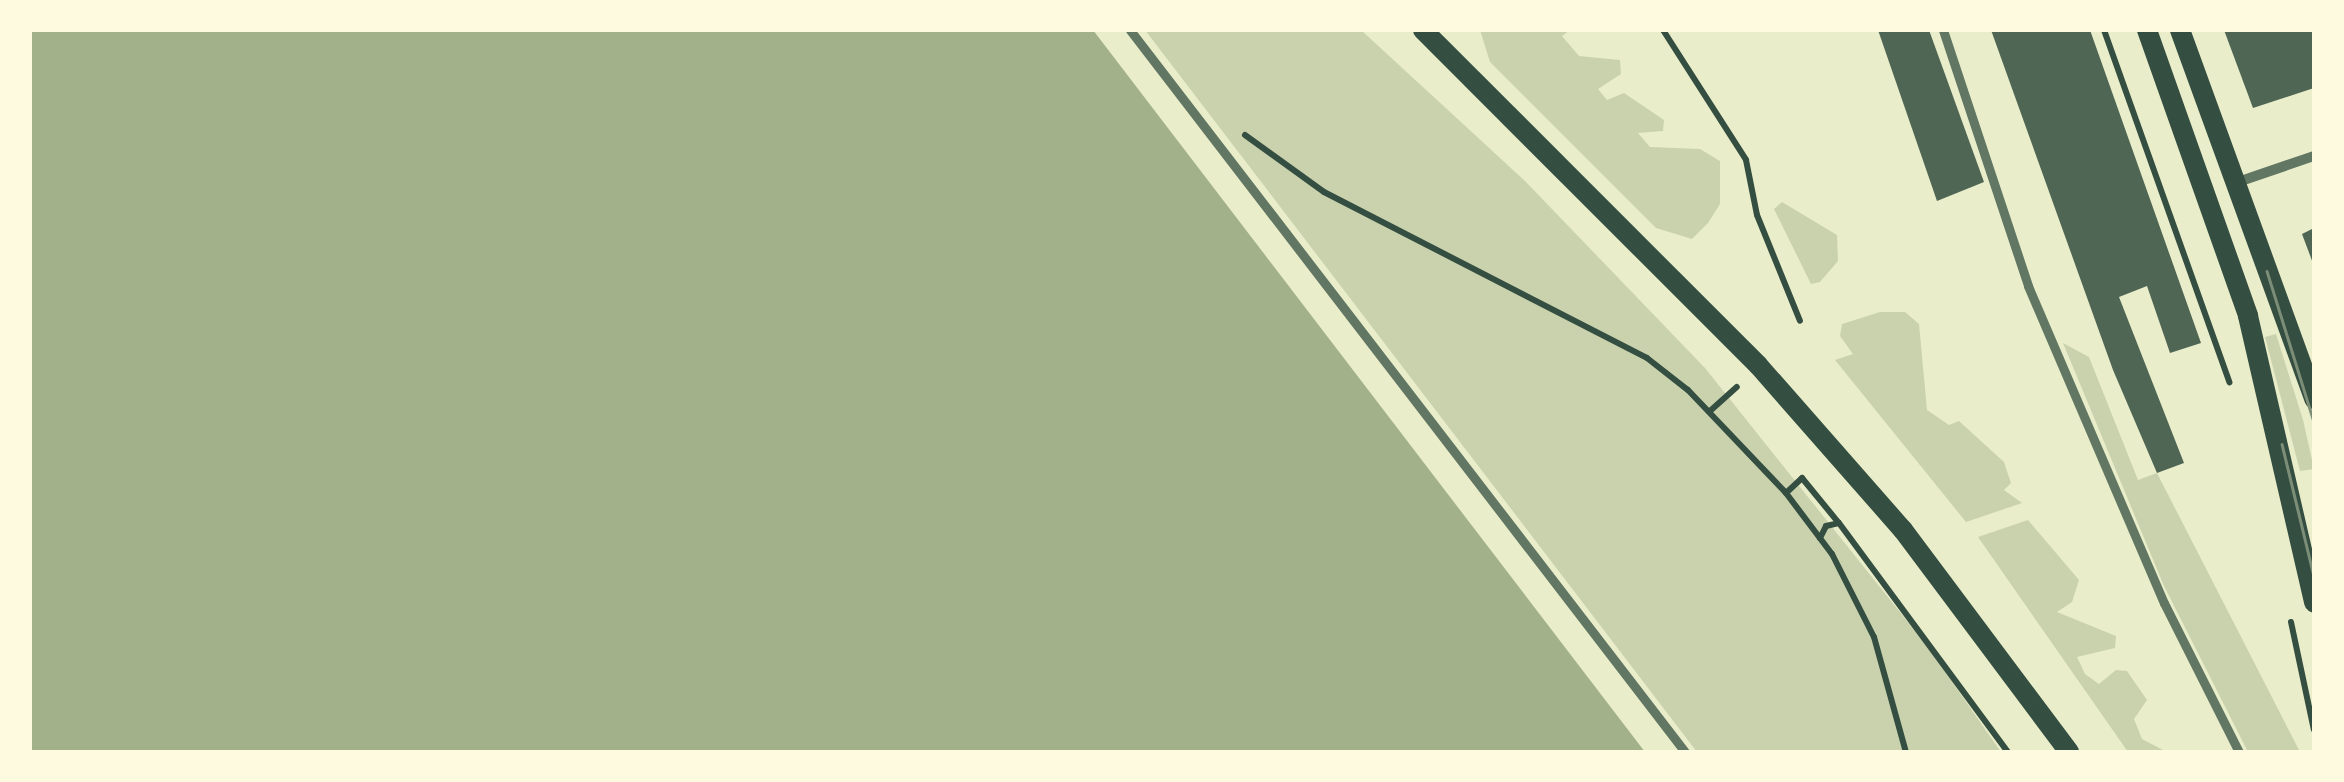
<!DOCTYPE html>
<html>
<head>
<meta charset="utf-8">
<style>
  body { margin:0 }
  #map { position:relative; width:2344px; height:782px; overflow:hidden; background:#e9edc9; font-family:Poppins,sans-serif }
  div>[style] { position:absolute }
  .green>* { inset:0; background:#cad2ad }
  .water>* { inset:0; background:#a3b18a }
  .building>* { inset:0; background:#4f6655 }
  .path>* { height:6px; margin:-3px; padding:0 3px; transform-origin:3px; border-radius:3px; background:#344e41 }
  .pedestrian>* { height:9px; margin:-4.5px; padding:0 4.5px; transform-origin:4.5px; border-radius:4.5px; background:#617663 }
  .minor>* { height:10px; margin:-5px; padding:0 5px; transform-origin:5px; border-radius:5px; background:#617663 }
  .secondary>* { height:20px; margin:-10px; padding:0 10px; transform-origin:10px; border-radius:10px; background:#344e41 }
  .tram>* { height:2.5px; margin:-1.25px; padding:0 1.25px; transform-origin:1.25px; border-radius:1.25px; background:#7c8e77 }
  span { translate:-50% -50%; white-space:nowrap; text-align:center; line-height:1.15; -webkit-text-stroke:8px #fefae0; paint-order:stroke }
  .frame { position:absolute; inset:0; border:32px solid #fefae0; pointer-events:none }
</style>
</head>
<body>
<div id="map">
  <div class="green">
    <div style="clip-path:polygon(1145px 30px,1361px 30px,1525px 181px,1705px 368px,1927px 646px,2001px 752px,1697px 752px)"></div>
    <div style="clip-path:polygon(1480px 30px,1570px 30px,1562px 36px,1579px 56px,1620px 60px,1621px 74px,1598px 89px,1607px 100px,1624px 93px,1664px 120px,1663px 131px,1638px 133px,1650px 147px,1700px 149px,1720px 161px,1720px 204px,1708px 223px,1692px 239px,1656px 228px,1490px 62px)"></div>
    <div style="clip-path:polygon(1782px 202px,1837px 235px,1838px 261px,1820px 282px,1811px 284px,1774px 209px)"></div>
    <div style="clip-path:polygon(1880px 312px,1905px 312px,1919px 324px,1927px 410px,1949px 425px,1959px 421px,2004px 462px,2011px 483px,2004px 490px,2022px 503px,1966px 522px,1835px 360px,1853px 354px,1840px 336px,1842px 324px)"></div>
    <div style="clip-path:polygon(2276px 334px,2303px 420px,2314px 469px,2300px 471px,2265px 337px)"></div>
    <div style="clip-path:polygon(2063px 343px,2089px 357px,2138px 480px,2157px 473px,2300px 752px,2248px 752px,2164px 586px)"></div>
    <div style="clip-path:polygon(2028px 520px,2079px 580px,2072px 602px,2057px 612px,2116px 636px,2115px 648px,2077px 657px,2085px 674px,2099px 684px,2116px 670px,2127px 671px,2147px 700px,2134px 719px,2142px 739px,2167px 752px,2128px 752px,1978px 537px)"></div>
  </div>
  <div class="water">
    <div style="clip-path:polygon(30px 30px,1093px 30px,1645px 752px,30px 752px)"></div>
  </div>
  <div class="building">
    <div style="clip-path:polygon(1878px 30px,1929px 30px,1984px 182px,1937px 201px)"></div>
    <div style="clip-path:polygon(1991px 30px,2090px 30px,2201px 343px,2170px 353px,2147px 286px,2119px 297px,2184px 463px,2157px 473px,2113px 370px)"></div>
    <div style="clip-path:polygon(2224px 30px,2314px 30px,2314px 88px,2253px 108px)"></div>
    <div style="clip-path:polygon(2314px 228px,2314px 266px,2302px 234px)"></div>
  </div>
  <div class="path">
    <div style="left:1663px;top:30px;width:154px;rotate:57.4deg"></div>
    <div style="left:1746px;top:160px;width:56px;rotate:78.7deg"></div>
    <div style="left:1757px;top:215px;width:114px;rotate:67.9deg"></div>
    <div style="left:2104px;top:30px;width:374px;rotate:70.4deg"></div>
    <div style="left:1245px;top:135px;width:97px;rotate:35.8deg"></div>
    <div style="left:1324px;top:192px;width:363px;rotate:27.2deg"></div>
    <div style="left:1647px;top:358px;width:52px;rotate:38deg"></div>
    <div style="left:1688px;top:390px;width:142px;rotate:46.4deg"></div>
    <div style="left:1786px;top:493px;width:76px;rotate:53deg"></div>
    <div style="left:1832px;top:554px;width:93px;rotate:63.2deg"></div>
    <div style="left:1874px;top:637px;width:119px;rotate:74.5deg"></div>
    <div style="left:1710px;top:411px;width:36px;rotate:-42deg"></div>
    <div style="left:1786px;top:493px;width:22px;rotate:-43deg"></div>
    <div style="left:1802px;top:478px;width:57px;rotate:50.7deg"></div>
    <div style="left:1820px;top:538px;width:13px;rotate:-63deg"></div>
    <div style="left:1826px;top:526px;width:13px;rotate:-13deg"></div>
    <div style="left:1839px;top:523px;width:285px;rotate:53.6deg"></div>
    <div style="left:2291px;top:622px;width:110px;rotate:78deg"></div>
  </div>
  <div class="pedestrian">
    <div style="left:1130px;top:30px;width:911px;rotate:52.45deg"></div>
    <div style="left:1943px;top:30px;width:270px;rotate:71.6deg"></div>
    <div style="left:2028px;top:286px;width:345px;rotate:66.8deg"></div>
    <div style="left:2164px;top:603px;width:167px;rotate:63.3deg"></div>
  </div>
  <div class="minor">
    <div style="left:2235px;top:183px;width:83px;rotate:-18.9deg"></div>
  </div>
  <div class="secondary">
    <div style="left:1423px;top:30px;width:474px;rotate:45deg"></div>
    <div style="left:1758px;top:365px;width:220px;rotate:48.7deg"></div>
    <div style="left:1903px;top:530px;width:277px;rotate:53.2deg"></div>
    <div style="left:2147px;top:30px;width:303px;rotate:70.5deg"></div>
    <div style="left:2248px;top:316px;width:294px;rotate:77deg"></div>
    <div style="left:2180px;top:30px;width:393px;rotate:70deg"></div>
  </div>
  <div class="tram">
    <div style="left:2267px;top:271px;width:158px;rotate:72.7deg"></div>
    <div style="left:2282px;top:444px;width:136px;rotate:76.4deg"></div>
  </div>
  <div class="frame"></div>
</div>
</body>
</html>
